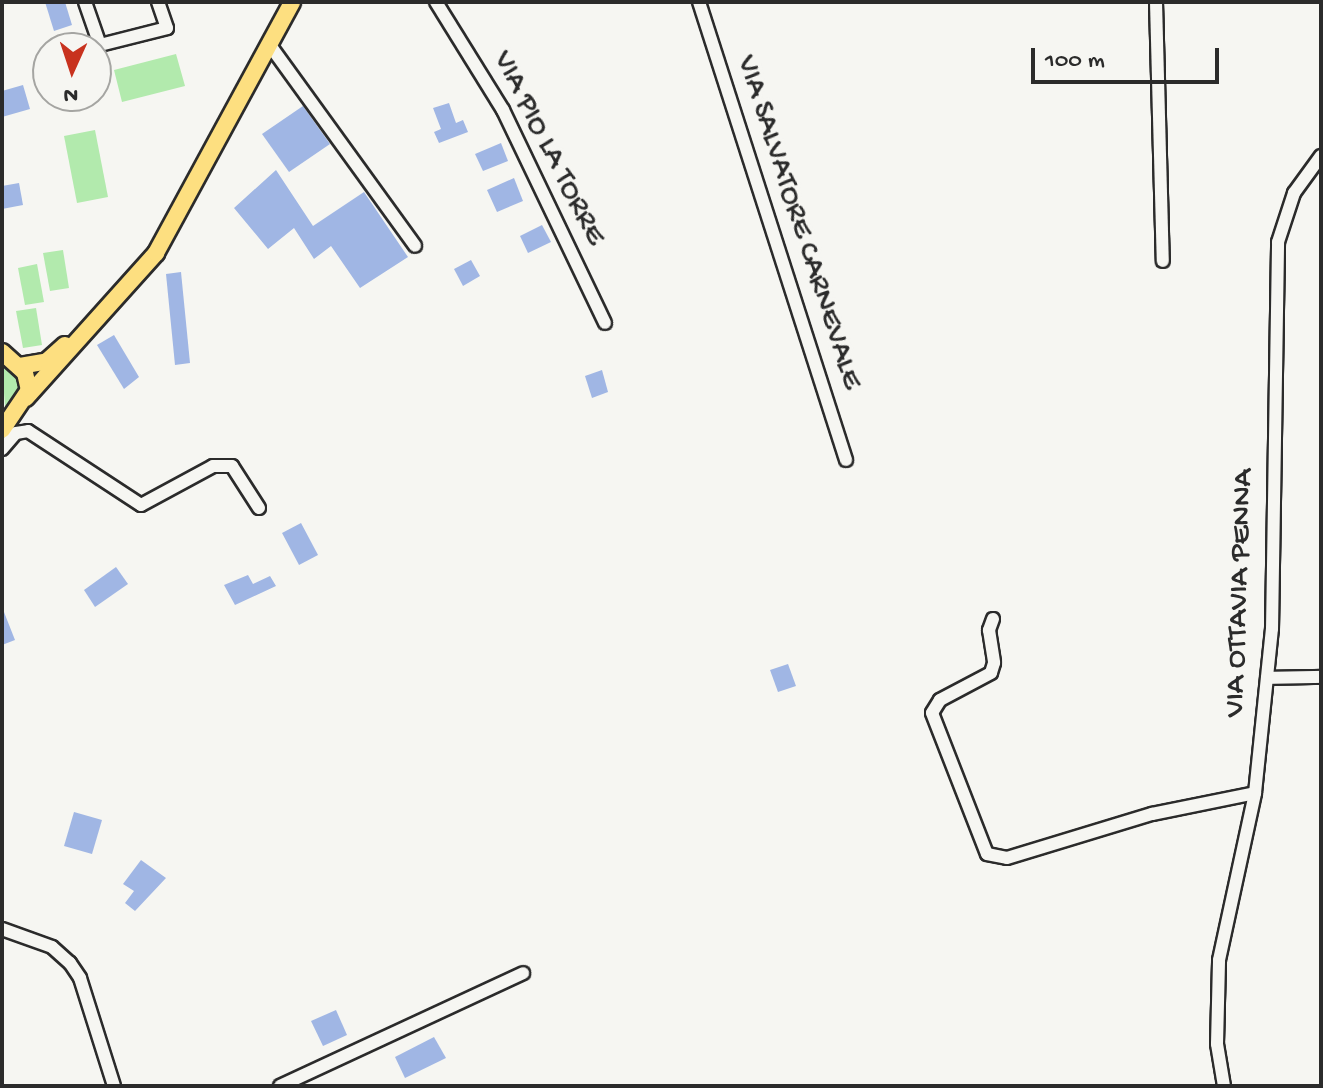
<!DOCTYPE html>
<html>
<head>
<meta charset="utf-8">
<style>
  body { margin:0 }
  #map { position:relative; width:1323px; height:1088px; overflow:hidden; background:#f6f6f2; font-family:"Gochi Hand",sans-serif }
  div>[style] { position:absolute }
  .green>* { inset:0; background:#b2eaad }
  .building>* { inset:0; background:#a0b6e4 }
  .roads { filter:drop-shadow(2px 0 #2b2b2b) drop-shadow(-2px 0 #2b2b2b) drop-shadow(0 2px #2b2b2b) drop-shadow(0 -2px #2b2b2b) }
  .minor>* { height:12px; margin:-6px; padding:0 6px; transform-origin:6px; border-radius:6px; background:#f6f6f2 }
  .major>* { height:16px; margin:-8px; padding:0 8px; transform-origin:8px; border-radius:8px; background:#fddf80 }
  span { translate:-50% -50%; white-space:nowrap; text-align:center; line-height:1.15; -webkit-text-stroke:7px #f6f6f2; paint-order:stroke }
  .street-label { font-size:30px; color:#2b2b2b }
  .frame { position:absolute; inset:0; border:4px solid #2b2b2b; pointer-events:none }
  .north { position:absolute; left:32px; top:32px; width:80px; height:80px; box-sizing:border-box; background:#f6f6f2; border:2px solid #a5a5a2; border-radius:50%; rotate:183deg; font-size:22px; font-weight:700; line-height:32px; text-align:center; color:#2b2b2b }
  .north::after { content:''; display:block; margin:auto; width:28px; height:36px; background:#c8321e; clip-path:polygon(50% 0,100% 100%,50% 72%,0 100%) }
  .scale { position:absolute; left:1031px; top:48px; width:188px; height:36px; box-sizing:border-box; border:4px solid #2b2b2b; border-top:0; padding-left:10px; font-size:24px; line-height:28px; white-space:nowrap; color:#2b2b2b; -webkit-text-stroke:6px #f6f6f2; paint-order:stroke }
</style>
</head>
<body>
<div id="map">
  <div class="green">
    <div style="clip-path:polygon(176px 54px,185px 86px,122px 102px,114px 70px)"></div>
    <div style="clip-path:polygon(95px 130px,108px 197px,77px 203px,64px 136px)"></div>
    <div style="clip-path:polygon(63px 250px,69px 288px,50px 291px,43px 253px)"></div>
    <div style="clip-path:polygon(37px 264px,44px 302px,25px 305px,18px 268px)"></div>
    <div style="clip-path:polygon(36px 308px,42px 345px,23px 348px,16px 311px)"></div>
    <div style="clip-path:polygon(2px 365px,18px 374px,22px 387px,5px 407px)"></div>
  </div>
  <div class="building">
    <div style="clip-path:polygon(45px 2px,65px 2px,72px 25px,54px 31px)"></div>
    <div style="clip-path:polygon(23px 85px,30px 109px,2px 117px,2px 91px)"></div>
    <div style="clip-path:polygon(449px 103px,456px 123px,463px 120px,468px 132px,439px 143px,434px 132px,441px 129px,433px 108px)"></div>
    <div style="clip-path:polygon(303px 106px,330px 144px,289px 172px,262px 134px)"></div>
    <div style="clip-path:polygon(501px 143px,508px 161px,483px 171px,475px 154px)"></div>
    <div style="clip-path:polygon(276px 170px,313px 226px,364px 192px,408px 257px,360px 288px,331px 246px,314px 259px,294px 228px,268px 249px,234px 208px)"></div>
    <div style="clip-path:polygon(514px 178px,523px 201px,497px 212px,487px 190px)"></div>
    <div style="clip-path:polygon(19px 183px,23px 205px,2px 209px,2px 186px)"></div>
    <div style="clip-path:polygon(542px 225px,551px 242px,528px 253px,520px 236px)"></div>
    <div style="clip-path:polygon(471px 260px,480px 276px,463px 286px,454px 269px)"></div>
    <div style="clip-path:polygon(181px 272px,190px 363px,175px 365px,166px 274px)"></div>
    <div style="clip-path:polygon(114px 335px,139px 377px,124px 389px,97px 345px)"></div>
    <div style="clip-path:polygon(602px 370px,608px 392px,592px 398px,585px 376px)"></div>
    <div style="clip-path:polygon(301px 523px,318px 555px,299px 565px,282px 533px)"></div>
    <div style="clip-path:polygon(116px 567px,128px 584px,95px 607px,84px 590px)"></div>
    <div style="clip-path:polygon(248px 575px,253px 584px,270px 576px,276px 586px,235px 605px,224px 585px)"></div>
    <div style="clip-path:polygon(2px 607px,15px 640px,2px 645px)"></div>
    <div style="clip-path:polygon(788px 664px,796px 686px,778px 692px,770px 670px)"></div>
    <div style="clip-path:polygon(74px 812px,102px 820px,92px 854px,64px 846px)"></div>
    <div style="clip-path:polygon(141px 860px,166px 878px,135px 911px,125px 903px,134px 891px,123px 884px)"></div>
    <div style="clip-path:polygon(336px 1010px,347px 1035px,323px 1046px,311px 1021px)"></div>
    <div style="clip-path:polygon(434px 1037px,446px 1058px,405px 1078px,395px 1057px)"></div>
  </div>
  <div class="roads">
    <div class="minor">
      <div style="left:85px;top:2px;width:46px;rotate:70.8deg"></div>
      <div style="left:100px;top:45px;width:69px;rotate:-14.2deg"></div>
      <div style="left:167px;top:28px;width:28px;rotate:-109deg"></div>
      <div style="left:436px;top:2px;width:127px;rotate:58.2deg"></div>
      <div style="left:503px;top:110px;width:236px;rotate:64.4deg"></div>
      <div style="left:699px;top:2px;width:481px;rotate:72.2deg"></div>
      <div style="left:1156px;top:2px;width:259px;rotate:88.5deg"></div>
      <div style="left:269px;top:44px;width:249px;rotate:54.1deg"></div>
      <div style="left:2px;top:449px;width:21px;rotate:-49deg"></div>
      <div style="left:16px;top:433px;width:12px;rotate:-9deg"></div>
      <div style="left:28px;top:431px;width:135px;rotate:33.2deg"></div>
      <div style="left:141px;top:505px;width:82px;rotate:-28.4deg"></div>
      <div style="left:213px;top:466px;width:19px"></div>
      <div style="left:232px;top:466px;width:50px;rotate:57.3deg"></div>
      <div style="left:993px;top:619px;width:12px;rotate:110deg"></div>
      <div style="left:989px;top:630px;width:33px;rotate:81deg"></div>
      <div style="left:994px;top:663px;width:10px;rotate:107deg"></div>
      <div style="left:991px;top:673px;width:58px;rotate:152.1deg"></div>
      <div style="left:940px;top:700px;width:15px;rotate:122deg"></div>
      <div style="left:932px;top:713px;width:151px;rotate:68.7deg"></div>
      <div style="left:987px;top:854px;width:20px;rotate:11deg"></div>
      <div style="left:1007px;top:858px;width:152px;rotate:-16.9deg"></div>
      <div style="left:1152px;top:814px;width:105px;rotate:-11.5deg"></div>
      <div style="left:1267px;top:678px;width:54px;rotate:-1.1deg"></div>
      <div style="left:2px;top:929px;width:53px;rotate:19.8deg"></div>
      <div style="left:52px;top:947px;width:24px;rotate:42deg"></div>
      <div style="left:70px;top:963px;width:18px;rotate:56deg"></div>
      <div style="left:80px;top:978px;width:113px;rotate:72.5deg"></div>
      <div style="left:280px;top:1086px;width:268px;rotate:-24.9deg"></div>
      <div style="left:1224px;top:1086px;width:43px;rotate:-99.5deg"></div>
      <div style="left:1217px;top:1044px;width:84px;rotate:-88.6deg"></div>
      <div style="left:1219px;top:960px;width:171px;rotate:-77.8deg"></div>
      <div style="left:1255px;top:793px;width:165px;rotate:-84.1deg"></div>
      <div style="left:1272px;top:629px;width:387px;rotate:-89.1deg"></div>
      <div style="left:1278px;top:242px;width:52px;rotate:-71.9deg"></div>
      <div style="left:1294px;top:193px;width:46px;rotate:-53.9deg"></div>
    </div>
    <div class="major">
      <div style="left:2px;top:352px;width:31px;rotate:42deg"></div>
      <div style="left:25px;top:373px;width:17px;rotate:77deg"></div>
      <div style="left:29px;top:390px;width:48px;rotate:124deg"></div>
      <div style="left:20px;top:366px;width:27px;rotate:-10deg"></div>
      <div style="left:47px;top:361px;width:24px;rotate:-42deg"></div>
      <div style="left:26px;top:398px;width:195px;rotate:-48.1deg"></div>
      <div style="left:156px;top:253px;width:285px;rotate:-61.5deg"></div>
    </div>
  </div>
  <div class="street-label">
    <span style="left:547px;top:149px;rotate:63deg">VIA PIO LA TORRE</span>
    <span style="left:797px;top:223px;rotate:72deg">VIA SALVATORE CARNEVALE</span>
    <span style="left:1241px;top:593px;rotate:-88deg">VIA OTTAVIA PENNA</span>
  </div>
  <div class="frame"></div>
  <div class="north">N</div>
  <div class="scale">100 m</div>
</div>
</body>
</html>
